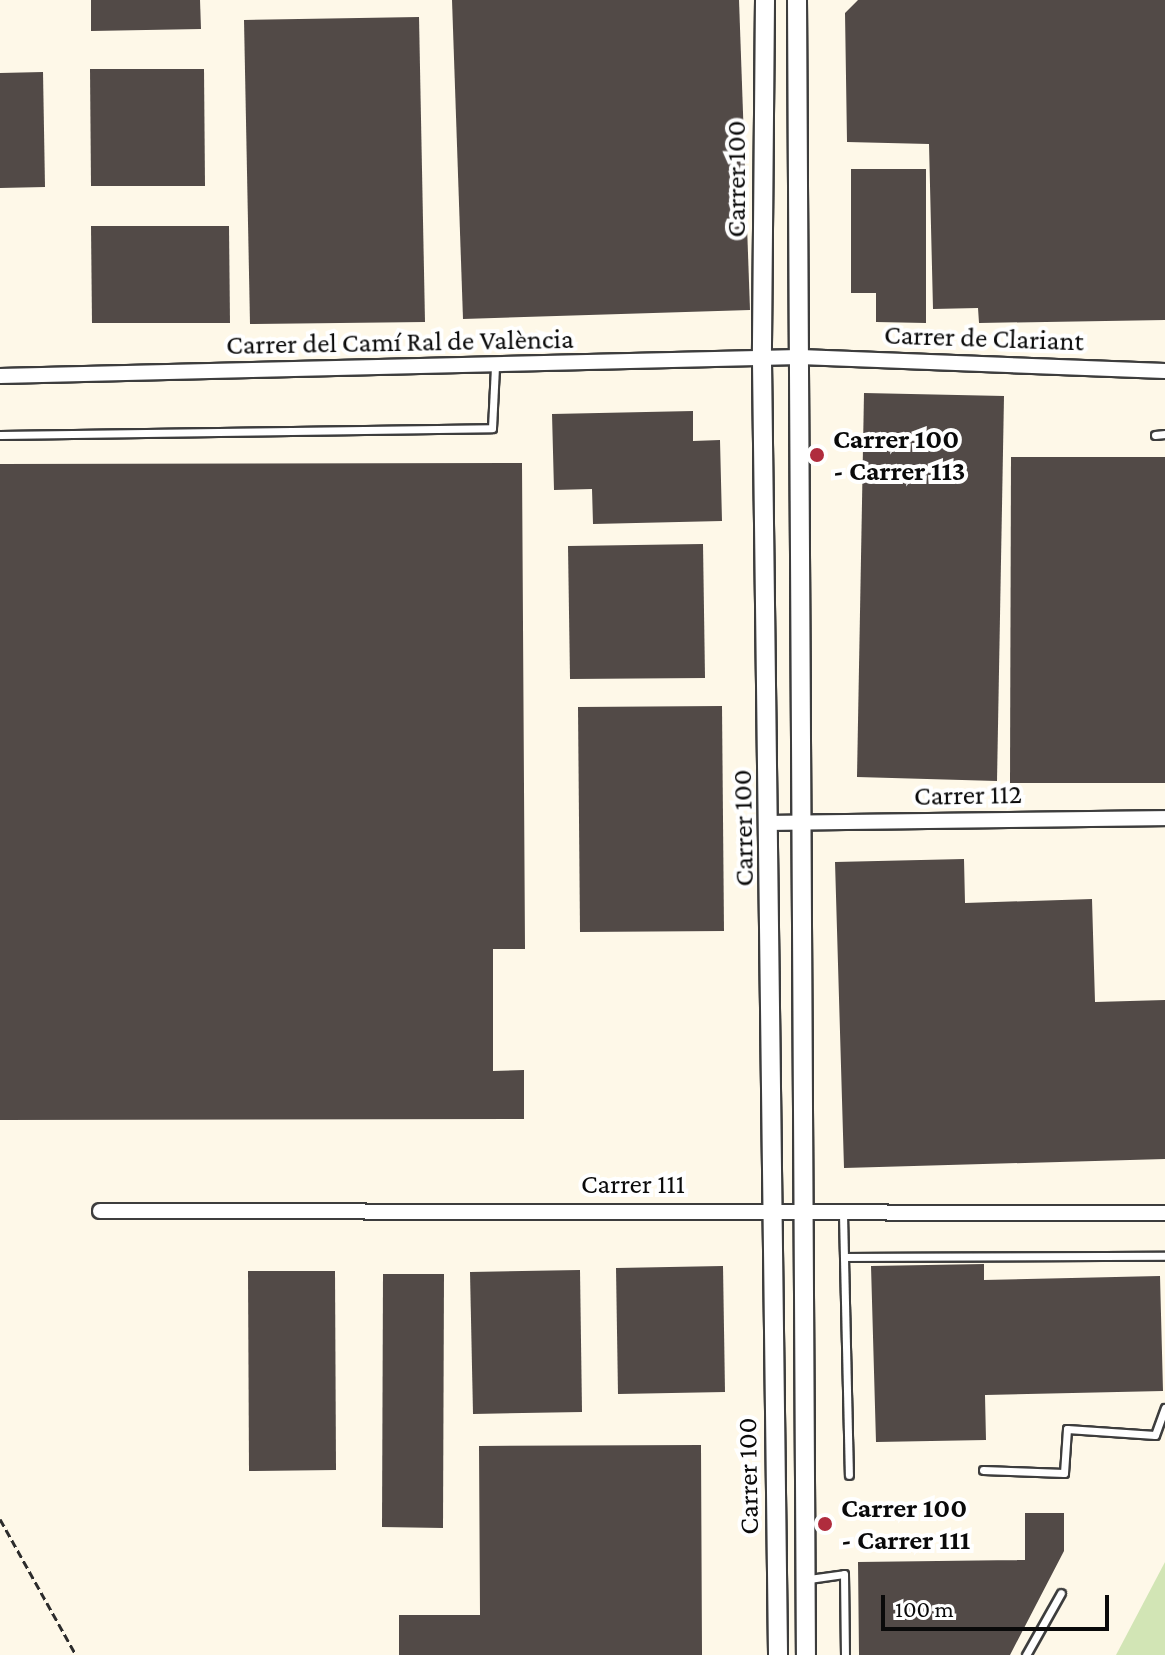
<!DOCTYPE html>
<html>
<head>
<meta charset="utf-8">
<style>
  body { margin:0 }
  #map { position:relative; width:1165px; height:1655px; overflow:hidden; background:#fef8e8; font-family:"Crimson Pro",serif }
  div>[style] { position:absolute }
  .green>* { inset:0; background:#d2e5b5 }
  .building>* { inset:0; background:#524a47 }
  .path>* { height:3px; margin-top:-1.5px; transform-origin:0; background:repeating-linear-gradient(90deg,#2c2c2c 0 8px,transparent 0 12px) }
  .roads { filter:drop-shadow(2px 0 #3d3d3d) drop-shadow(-2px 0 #3d3d3d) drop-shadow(0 2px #3d3d3d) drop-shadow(0 -2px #3d3d3d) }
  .service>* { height:7px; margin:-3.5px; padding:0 3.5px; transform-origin:3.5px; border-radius:3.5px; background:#fff }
  .minor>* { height:14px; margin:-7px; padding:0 7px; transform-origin:7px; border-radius:7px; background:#fff }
  .tertiary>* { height:18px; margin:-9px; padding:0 9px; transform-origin:9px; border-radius:9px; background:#fff }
  .dots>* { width:22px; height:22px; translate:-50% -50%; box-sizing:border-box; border:4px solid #fff; border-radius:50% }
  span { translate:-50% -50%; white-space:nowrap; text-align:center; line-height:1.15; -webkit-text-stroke:8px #fff; paint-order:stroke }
  .street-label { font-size:28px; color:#0a0a0a }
  .poi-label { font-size:28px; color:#0a0a0a; font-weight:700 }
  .left { translate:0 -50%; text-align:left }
  .scale { position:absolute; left:881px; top:1595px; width:228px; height:36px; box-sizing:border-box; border:4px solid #0a0a0a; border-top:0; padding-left:10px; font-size:24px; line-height:28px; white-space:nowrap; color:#0a0a0a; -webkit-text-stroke:6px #fff; paint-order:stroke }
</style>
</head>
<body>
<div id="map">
  <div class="green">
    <div style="clip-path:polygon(1165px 1562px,1165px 1655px,1116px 1655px)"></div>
  </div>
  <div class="building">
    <div style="clip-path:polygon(91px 0,200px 0,201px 29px,91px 31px)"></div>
    <div style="clip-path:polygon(452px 0,739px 0,750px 310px,463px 319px)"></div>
    <div style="clip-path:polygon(858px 0,1165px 0,1165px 320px,979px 323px,978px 308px,933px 309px,929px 144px,847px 142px,845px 13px)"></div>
    <div style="clip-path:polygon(419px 17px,425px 322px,250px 324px,244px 20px)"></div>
    <div style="clip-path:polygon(90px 69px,204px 69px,205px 186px,91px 186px)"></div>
    <div style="clip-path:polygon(43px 72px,45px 187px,0 188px,0 73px)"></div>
    <div style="clip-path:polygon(851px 169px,926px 169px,926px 323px,876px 322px,876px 293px,851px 293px)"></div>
    <div style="clip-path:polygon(91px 226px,229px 226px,230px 323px,92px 323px)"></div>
    <div style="clip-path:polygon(864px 393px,1004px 396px,997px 781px,857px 777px)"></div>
    <div style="clip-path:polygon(693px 411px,693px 441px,720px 440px,722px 521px,593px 524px,592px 489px,554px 490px,552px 414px)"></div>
    <div style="clip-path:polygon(1011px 457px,1165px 457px,1165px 783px,1010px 783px)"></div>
    <div style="clip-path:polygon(522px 463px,525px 949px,493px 949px,493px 1071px,524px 1070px,524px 1119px,0 1120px,0 464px)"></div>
    <div style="clip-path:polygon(703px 544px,705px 678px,570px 679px,568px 546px)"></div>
    <div style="clip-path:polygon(722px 706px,724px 931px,580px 932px,578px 707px)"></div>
    <div style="clip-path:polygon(964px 859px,965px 903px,1092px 899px,1095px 1002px,1165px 1000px,1165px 1159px,844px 1168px,835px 862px)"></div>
    <div style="clip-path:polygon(984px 1264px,984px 1280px,1160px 1276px,1163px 1391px,985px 1395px,986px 1440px,876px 1442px,871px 1266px)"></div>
    <div style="clip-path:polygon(723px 1266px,725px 1392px,618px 1394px,616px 1268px)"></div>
    <div style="clip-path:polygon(580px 1270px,582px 1412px,473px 1414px,470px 1272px)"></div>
    <div style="clip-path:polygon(248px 1271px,335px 1271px,336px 1470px,249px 1471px)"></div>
    <div style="clip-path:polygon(383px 1274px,444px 1274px,443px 1528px,382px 1527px)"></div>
    <div style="clip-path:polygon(701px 1445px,702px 1655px,399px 1655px,399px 1615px,480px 1615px,479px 1446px)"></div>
    <div style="clip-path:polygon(1025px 1513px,1064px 1513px,1064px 1551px,1010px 1655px,859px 1655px,858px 1562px,1025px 1560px)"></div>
  </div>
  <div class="path">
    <div style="left:0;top:1519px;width:156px;rotate:60.8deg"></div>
  </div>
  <div class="roads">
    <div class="service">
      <div style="left:0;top:435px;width:492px;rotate:-0.8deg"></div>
      <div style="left:492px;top:428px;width:62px;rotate:-87.2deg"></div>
      <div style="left:1155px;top:435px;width:10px;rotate:-6deg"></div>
      <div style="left:843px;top:1214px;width:261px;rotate:88.7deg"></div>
      <div style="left:844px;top:1257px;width:321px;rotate:-0.2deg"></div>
      <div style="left:983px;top:1470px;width:81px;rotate:2.1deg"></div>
      <div style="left:1064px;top:1473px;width:44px;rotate:-86.1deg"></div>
      <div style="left:1067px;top:1429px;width:88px;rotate:3.9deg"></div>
      <div style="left:1155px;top:1435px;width:29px;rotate:-70deg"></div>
      <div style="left:809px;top:1579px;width:35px;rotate:-8deg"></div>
      <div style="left:844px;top:1574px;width:81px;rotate:89.3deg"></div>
      <div style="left:1026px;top:1655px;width:71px;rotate:-60.6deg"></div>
    </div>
    <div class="minor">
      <div style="left:0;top:376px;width:800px;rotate:-1.36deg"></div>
      <div style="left:800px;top:357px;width:365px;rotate:2.2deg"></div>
      <div style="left:772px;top:823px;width:393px;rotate:-0.7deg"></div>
      <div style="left:100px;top:1211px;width:1065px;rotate:0.11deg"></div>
    </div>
    <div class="tertiary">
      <div style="left:765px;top:0;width:362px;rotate:90.5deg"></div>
      <div style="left:762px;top:362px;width:1293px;rotate:89.29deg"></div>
      <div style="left:797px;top:0;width:1655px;rotate:89.69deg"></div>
    </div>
  </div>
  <div class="dots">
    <div style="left:817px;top:455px;background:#b02c3d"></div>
    <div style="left:825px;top:1524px;background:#b02c3d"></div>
  </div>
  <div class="street-label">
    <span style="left:736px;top:179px;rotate:-90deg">Carrer 100</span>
    <span style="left:984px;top:338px;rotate:2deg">Carrer de Clariant</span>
    <span style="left:400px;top:342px;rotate:-1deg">Carrer del Camí Ral de València</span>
    <span style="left:968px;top:795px;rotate:-1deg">Carrer 112</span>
    <span style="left:743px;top:828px;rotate:-91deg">Carrer 100</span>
    <span style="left:633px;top:1184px">Carrer 111</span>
    <span style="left:748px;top:1476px;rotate:-91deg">Carrer 100</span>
  </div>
  <div class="poi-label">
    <span class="left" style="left:833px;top:455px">Carrer 100<br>- Carrer 113</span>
    <span class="left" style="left:841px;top:1524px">Carrer 100<br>- Carrer 111</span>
  </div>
  <div class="scale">100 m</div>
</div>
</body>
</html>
